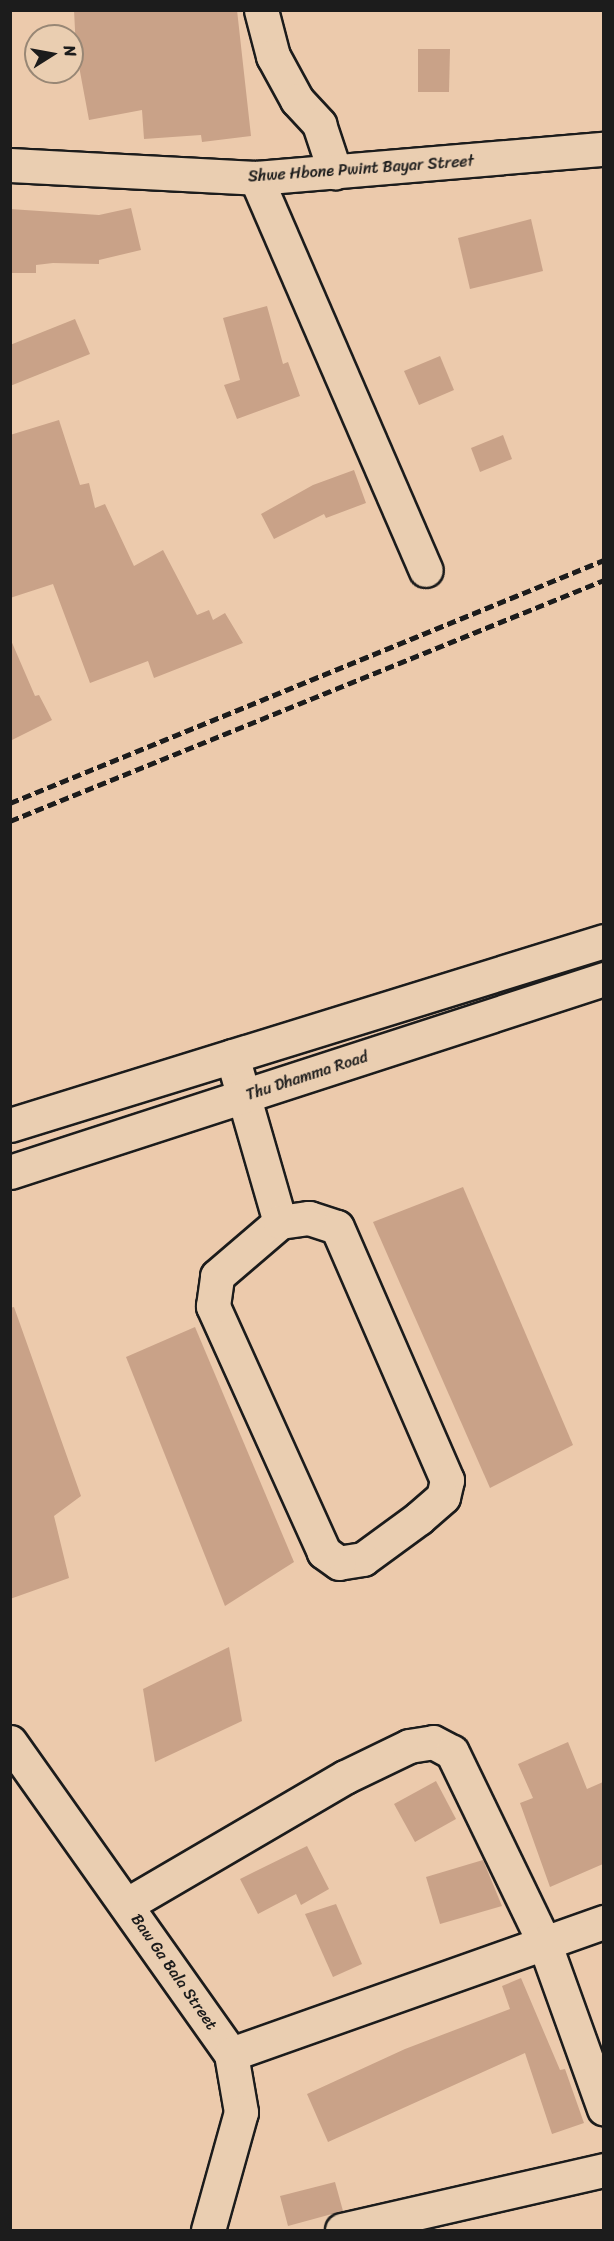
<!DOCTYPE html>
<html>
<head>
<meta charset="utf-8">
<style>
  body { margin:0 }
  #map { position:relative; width:614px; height:2241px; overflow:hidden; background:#eccaac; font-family:Sriracha,sans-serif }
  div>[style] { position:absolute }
  .building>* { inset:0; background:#c9a288 }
  .roads { filter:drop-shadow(2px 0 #1c1c1c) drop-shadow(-2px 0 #1c1c1c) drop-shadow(0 2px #1c1c1c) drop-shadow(0 -2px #1c1c1c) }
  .minor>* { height:33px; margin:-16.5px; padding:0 16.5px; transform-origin:16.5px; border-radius:16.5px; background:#eaceb1 }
  .major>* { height:33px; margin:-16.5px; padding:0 16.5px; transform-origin:16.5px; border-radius:16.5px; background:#eaceb1 }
  .rail>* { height:4.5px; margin-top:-2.25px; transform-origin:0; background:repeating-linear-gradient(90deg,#1c1c1c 0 9px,transparent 0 13.5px) }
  span { translate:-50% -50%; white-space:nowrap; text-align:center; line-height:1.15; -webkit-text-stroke:5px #eaceb1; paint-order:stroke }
  .street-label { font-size:16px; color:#1c1c1c }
  .frame { position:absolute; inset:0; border:12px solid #1c1c1c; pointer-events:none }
  .north { position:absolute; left:24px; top:24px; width:60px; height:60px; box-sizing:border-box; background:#eaceb1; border:2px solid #988775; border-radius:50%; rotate:79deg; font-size:16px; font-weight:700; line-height:24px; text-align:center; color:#1c1c1c }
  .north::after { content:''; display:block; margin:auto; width:21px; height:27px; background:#1c1c1c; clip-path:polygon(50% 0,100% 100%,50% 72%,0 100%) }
</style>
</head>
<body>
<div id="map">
  <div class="building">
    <div style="clip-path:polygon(74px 10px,237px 10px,251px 136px,202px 142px,201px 135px,144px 139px,142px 110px,89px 120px,76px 50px)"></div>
    <div style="clip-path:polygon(418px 49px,450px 49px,449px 92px,418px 92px)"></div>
    <div style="clip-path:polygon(131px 208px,141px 250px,99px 260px,99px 264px,53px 263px,36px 265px,36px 273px,10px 273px,10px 209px,99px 215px)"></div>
    <div style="clip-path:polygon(531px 219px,543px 271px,470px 289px,458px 238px)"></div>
    <div style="clip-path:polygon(267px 306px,283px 364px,288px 362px,300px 396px,237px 419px,224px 385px,240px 380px,223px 318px)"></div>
    <div style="clip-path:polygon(75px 319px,90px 354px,10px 386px,10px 345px)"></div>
    <div style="clip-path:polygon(440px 356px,454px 390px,419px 405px,404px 371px)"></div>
    <div style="clip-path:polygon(59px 420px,80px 485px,89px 483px,95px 508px,105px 504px,134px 566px,163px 550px,197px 615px,209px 610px,213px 620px,225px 613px,243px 643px,154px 678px,148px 661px,90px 683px,53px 584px,10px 598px,10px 435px)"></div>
    <div style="clip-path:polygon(503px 435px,512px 459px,480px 472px,471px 448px)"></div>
    <div style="clip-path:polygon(354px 470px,366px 503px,326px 518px,324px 514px,274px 539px,261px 514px,313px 485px)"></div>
    <div style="clip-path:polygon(10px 638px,35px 696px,39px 695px,52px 720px,10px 741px)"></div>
    <div style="clip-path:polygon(463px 1187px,573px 1445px,490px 1488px,373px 1222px)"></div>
    <div style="clip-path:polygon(14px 1307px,81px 1496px,54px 1516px,69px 1578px,10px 1599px,10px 1308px)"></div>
    <div style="clip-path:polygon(195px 1327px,294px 1562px,225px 1606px,126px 1357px)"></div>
    <div style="clip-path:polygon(229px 1647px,242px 1721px,155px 1762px,143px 1689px)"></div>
    <div style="clip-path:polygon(568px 1742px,587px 1789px,603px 1782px,603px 1864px,550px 1887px,520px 1803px,533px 1798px,518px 1764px)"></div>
    <div style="clip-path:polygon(436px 1781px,456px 1819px,415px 1842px,394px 1804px)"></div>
    <div style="clip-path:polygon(307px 1846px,329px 1889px,301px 1905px,296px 1894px,258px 1914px,240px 1879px)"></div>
    <div style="clip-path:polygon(483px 1860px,502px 1906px,440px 1924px,426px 1877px)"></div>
    <div style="clip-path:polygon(336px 1904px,362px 1964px,333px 1977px,305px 1914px)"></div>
    <div style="clip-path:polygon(521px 1978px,560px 2070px,565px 2069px,584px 2123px,552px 2134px,525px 2053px,328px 2142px,307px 2094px,405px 2049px,510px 2009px,502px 1986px)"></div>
    <div style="clip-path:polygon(335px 2182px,343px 2211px,288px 2226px,280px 2196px)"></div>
  </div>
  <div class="roads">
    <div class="minor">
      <div style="left:261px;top:10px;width:48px;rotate:75.4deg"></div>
      <div style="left:273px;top:56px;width:50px;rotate:61.4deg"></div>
      <div style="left:297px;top:100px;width:33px;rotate:47deg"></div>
      <div style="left:319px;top:124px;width:51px;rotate:71.6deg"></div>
      <div style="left:10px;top:165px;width:246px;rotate:3deg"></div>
      <div style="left:256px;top:178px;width:349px;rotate:-4.8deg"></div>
      <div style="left:256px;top:178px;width:427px;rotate:66.6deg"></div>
      <div style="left:232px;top:1056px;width:173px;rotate:73.9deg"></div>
      <div style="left:309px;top:1218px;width:29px;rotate:18deg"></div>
      <div style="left:337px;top:1227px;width:276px;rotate:66.5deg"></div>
      <div style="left:447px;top:1480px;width:17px;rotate:103deg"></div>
      <div style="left:443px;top:1497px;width:32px;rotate:139deg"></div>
      <div style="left:419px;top:1518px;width:69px;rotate:143.8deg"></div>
      <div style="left:363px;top:1559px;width:24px;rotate:171deg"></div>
      <div style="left:339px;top:1563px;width:19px;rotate:-144deg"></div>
      <div style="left:324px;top:1552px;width:270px;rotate:-114.3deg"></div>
      <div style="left:213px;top:1306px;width:30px;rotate:-82deg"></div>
      <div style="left:217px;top:1276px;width:83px;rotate:-40.6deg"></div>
      <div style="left:280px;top:1222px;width:29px;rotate:-8deg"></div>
      <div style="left:10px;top:1742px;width:382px;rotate:54.7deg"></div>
      <div style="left:231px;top:2054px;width:59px;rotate:80.2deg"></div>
      <div style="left:241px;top:2112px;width:123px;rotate:105.6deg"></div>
      <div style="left:126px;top:1905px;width:254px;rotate:-30.3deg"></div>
      <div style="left:345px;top:1777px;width:71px;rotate:-25.8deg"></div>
      <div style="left:409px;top:1746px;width:24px;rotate:-9deg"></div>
      <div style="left:433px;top:1742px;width:21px;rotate:28deg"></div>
      <div style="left:452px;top:1752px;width:211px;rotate:64.2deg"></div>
      <div style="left:544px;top:1942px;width:177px;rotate:70.2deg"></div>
      <div style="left:231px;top:2054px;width:396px;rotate:-19.5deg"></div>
      <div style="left:342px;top:2230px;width:269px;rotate:-12.9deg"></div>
    </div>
    <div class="major">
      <div style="left:10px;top:1125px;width:622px;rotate:-17.21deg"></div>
      <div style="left:10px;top:1172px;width:625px;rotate:-18deg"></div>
    </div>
  </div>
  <div class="rail">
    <div style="left:10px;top:803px;width:642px;rotate:-22.25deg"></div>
    <div style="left:10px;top:821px;width:641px;rotate:-22.08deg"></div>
  </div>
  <div class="street-label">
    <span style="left:361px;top:169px;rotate:-4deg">Shwe Hbone Pwint Bayar Street</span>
    <span style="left:307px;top:1076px;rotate:-18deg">Thu Dhamma Road</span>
    <span style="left:174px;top:1972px;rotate:55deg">Baw Ga Bala Street</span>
  </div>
  <div class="frame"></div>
  <div class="north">N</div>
</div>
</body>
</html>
